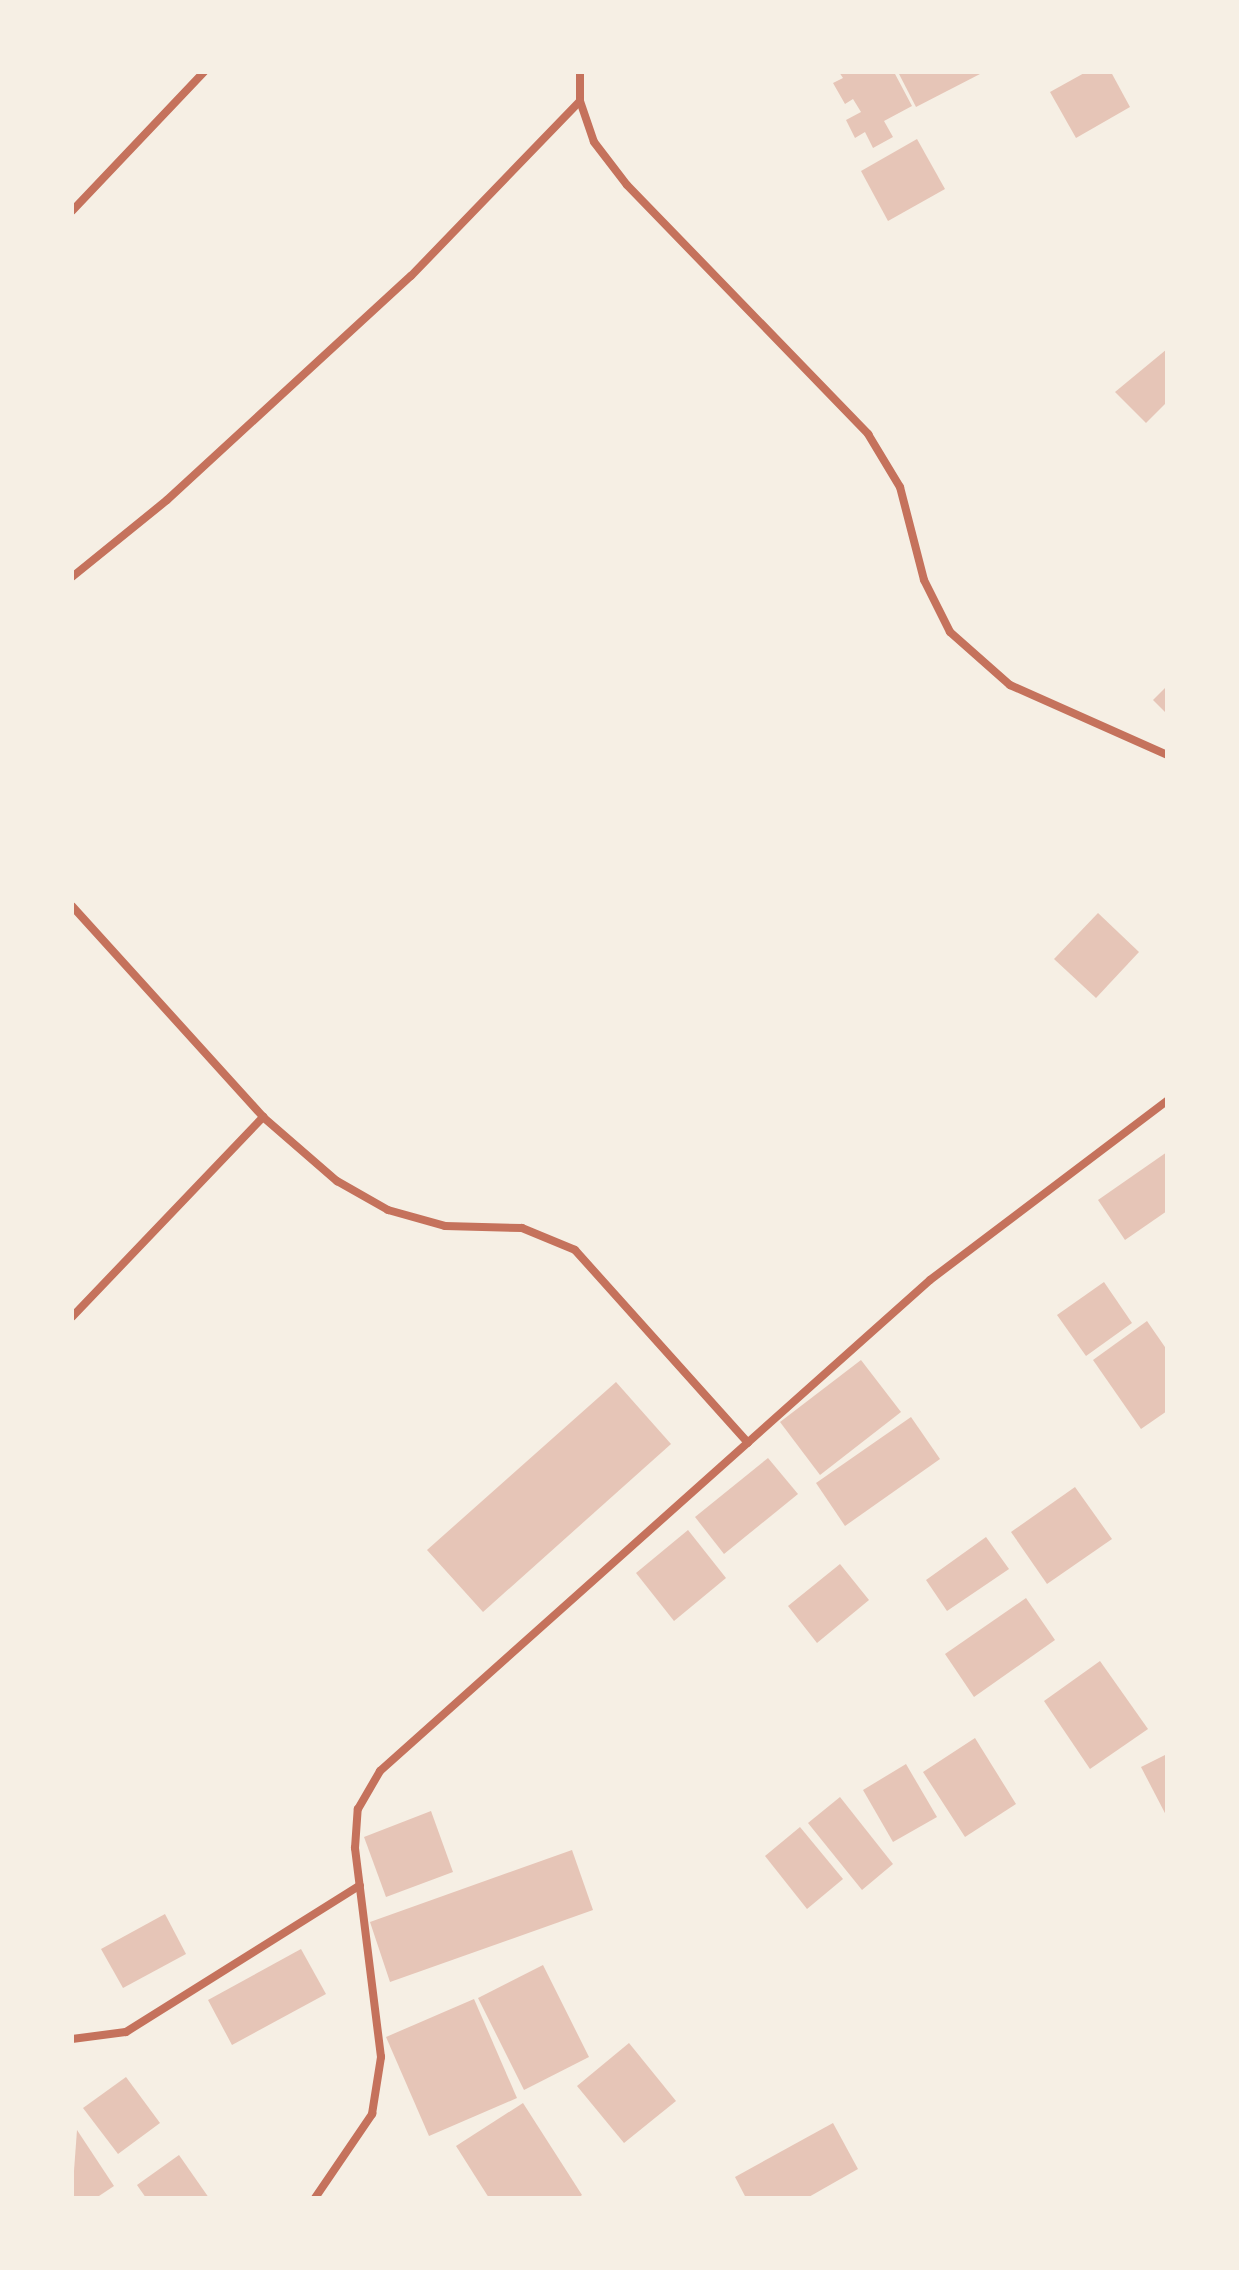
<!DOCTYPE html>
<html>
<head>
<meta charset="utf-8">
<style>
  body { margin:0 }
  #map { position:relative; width:1239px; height:2270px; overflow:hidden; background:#f6efe4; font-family:"Public Sans",sans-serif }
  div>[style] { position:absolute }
  .building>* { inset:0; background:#e6c5b7 }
  .minor>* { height:8px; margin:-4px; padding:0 4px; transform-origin:4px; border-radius:4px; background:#c5725c }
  span { translate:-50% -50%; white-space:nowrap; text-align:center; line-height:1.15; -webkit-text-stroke:8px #f6efe4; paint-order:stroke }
  .frame { position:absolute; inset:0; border:74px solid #f6efe4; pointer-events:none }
</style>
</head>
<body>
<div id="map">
  <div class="building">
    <div style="clip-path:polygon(839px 72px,894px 72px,912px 106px,884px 121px,893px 137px,873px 148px,865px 132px,855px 138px,846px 120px,861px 112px,853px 99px,845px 104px,833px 83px,843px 78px)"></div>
    <div style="clip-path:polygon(898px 72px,978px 72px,980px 74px,916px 107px)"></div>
    <div style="clip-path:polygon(1086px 72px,1111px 72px,1130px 107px,1076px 138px,1050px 92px)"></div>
    <div style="clip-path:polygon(917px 139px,945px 189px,888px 221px,861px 171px)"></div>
    <div style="clip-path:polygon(1167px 349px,1167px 402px,1146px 423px,1115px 392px)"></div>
    <div style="clip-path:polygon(1167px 686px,1167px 714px,1153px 700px)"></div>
    <div style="clip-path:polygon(1098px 913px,1139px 952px,1096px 998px,1054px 959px)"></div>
    <div style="clip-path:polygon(1167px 1152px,1167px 1211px,1125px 1240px,1098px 1200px)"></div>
    <div style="clip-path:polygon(1104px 1282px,1132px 1323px,1086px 1356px,1057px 1315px)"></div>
    <div style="clip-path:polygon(1147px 1321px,1167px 1350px,1167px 1411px,1141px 1429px,1093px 1360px)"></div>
    <div style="clip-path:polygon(861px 1360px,901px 1412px,820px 1475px,780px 1422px)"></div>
    <div style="clip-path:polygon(616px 1382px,671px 1444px,483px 1612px,427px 1550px)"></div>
    <div style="clip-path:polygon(911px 1417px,940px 1459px,845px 1526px,816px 1483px)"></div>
    <div style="clip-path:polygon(768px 1458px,798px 1494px,724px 1554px,695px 1517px)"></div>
    <div style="clip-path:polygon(1075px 1487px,1112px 1539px,1047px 1584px,1011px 1532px)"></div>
    <div style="clip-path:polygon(688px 1530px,726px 1578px,674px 1621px,636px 1573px)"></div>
    <div style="clip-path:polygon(986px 1537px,1009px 1569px,947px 1611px,926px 1580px)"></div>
    <div style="clip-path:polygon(840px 1564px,869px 1600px,817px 1643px,788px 1606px)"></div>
    <div style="clip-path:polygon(1026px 1598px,1055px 1640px,974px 1697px,945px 1654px)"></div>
    <div style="clip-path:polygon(1100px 1661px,1148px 1729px,1090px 1769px,1044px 1701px)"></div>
    <div style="clip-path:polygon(975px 1738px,1016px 1804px,965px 1837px,923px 1772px)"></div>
    <div style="clip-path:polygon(1167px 1754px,1167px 1817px,1141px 1767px)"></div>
    <div style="clip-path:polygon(906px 1764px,937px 1817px,893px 1842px,863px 1790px)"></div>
    <div style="clip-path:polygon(840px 1797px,893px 1864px,862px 1890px,808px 1823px)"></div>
    <div style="clip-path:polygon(431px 1811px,453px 1872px,386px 1897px,364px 1837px)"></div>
    <div style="clip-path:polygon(800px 1827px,843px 1879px,807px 1909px,765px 1856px)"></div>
    <div style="clip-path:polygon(572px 1850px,593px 1910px,390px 1982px,370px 1922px)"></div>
    <div style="clip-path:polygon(165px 1914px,186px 1954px,123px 1988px,101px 1949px)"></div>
    <div style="clip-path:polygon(301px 1949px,326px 1994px,232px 2045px,208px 2000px)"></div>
    <div style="clip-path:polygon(543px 1965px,589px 2057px,524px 2090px,478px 1998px)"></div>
    <div style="clip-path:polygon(474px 1999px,517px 2098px,429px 2136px,386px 2037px)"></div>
    <div style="clip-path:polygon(629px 2043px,676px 2101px,624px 2143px,577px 2086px)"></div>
    <div style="clip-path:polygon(126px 2077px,160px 2123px,118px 2154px,83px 2108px)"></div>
    <div style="clip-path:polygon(523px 2103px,582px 2195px,578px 2198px,489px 2198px,456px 2146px)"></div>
    <div style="clip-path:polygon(833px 2123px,858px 2169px,807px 2198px,746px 2198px,735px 2177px)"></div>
    <div style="clip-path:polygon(77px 2130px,114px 2186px,96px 2198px,72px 2198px)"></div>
    <div style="clip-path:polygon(179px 2155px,209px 2198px,146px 2198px,137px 2185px)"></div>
  </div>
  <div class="minor">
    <div style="left:580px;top:72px;width:29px;rotate:90deg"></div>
    <div style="left:580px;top:101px;width:43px;rotate:71.1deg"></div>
    <div style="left:594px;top:142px;width:54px;rotate:52.5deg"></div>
    <div style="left:627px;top:185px;width:347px;rotate:45.9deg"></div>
    <div style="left:868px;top:434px;width:62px;rotate:58.9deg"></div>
    <div style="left:900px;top:487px;width:96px;rotate:75.5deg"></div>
    <div style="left:924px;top:580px;width:58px;rotate:63.4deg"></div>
    <div style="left:950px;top:632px;width:80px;rotate:41.5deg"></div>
    <div style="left:1010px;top:685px;width:172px;rotate:24deg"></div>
    <div style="left:72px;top:211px;width:192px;rotate:-46.5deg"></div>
    <div style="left:72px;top:577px;width:122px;rotate:-39deg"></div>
    <div style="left:167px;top:500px;width:331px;rotate:-42.6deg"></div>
    <div style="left:411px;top:276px;width:243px;rotate:-46deg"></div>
    <div style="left:72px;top:906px;width:285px;rotate:47.8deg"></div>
    <div style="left:263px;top:1117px;width:98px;rotate:40.9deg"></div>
    <div style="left:337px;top:1181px;width:59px;rotate:29.6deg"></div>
    <div style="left:388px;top:1210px;width:59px;rotate:15.7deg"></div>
    <div style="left:445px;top:1226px;width:77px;rotate:1.5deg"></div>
    <div style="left:522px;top:1228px;width:57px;rotate:22.5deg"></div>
    <div style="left:575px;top:1250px;width:259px;rotate:48.1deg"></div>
    <div style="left:72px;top:1317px;width:277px;rotate:-46.3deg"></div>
    <div style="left:72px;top:2039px;width:54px;rotate:-7.4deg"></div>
    <div style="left:126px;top:2032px;width:276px;rotate:-32.1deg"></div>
    <div style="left:315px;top:2198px;width:102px;rotate:-55.8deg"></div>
    <div style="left:372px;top:2114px;width:58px;rotate:-81deg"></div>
    <div style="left:381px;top:2057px;width:211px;rotate:-97.1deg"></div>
    <div style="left:355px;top:1848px;width:39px;rotate:-86deg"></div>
    <div style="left:358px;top:1809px;width:44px;rotate:-59.9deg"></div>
    <div style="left:380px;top:1771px;width:737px;rotate:-41.76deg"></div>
    <div style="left:930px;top:1280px;width:297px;rotate:-37.1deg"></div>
  </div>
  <div class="frame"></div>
</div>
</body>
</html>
